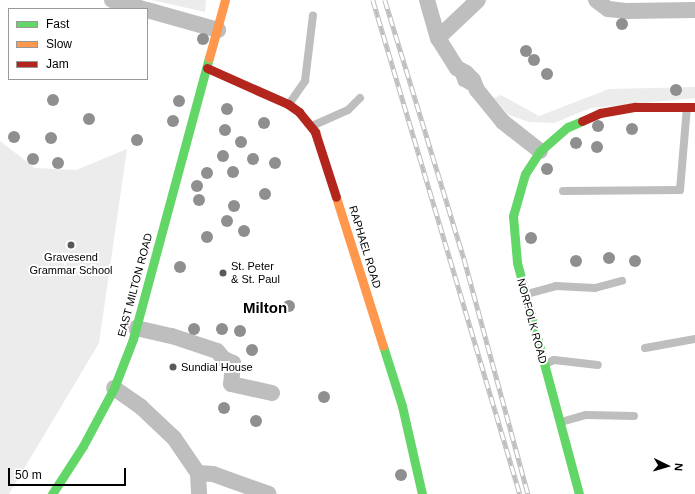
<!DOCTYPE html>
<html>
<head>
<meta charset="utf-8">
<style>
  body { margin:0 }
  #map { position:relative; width:695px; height:494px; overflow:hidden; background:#fff; font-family:Helvetica,sans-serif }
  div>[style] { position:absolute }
  .green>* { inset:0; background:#ececec }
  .lane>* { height:8px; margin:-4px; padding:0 4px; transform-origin:4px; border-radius:4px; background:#bebebe }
  .street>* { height:16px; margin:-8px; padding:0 8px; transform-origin:8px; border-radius:8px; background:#bebebe }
  .fast>* { height:9px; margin:-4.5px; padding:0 4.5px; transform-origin:4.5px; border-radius:4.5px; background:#63d668 }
  .slow>* { height:9px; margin:-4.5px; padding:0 4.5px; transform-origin:4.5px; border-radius:4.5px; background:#ff974d }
  .jam>* { height:9px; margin:-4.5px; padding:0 4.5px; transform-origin:4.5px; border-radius:4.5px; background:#b3261e }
  .rail>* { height:4.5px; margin-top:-2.25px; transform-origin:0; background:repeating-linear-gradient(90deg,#fff 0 9px,#bebebe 0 18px); box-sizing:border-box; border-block:1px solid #bebebe }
  .trees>* { width:12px; height:12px; margin:-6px; border-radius:50%; background:#8f8f8f }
  .dots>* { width:11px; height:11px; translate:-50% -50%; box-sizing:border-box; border:2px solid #fff; border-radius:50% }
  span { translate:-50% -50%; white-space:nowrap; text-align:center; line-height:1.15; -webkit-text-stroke:4px #fff; paint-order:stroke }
  .street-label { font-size:11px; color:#000 }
  .poi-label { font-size:11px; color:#000 }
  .left { translate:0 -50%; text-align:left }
  .district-label { font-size:15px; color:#000; font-weight:700 }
  .legend { position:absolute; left:8px; top:8px; width:140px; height:72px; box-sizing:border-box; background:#fff; border:1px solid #999; margin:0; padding:5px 7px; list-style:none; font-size:12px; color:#000 }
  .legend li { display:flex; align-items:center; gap:8px; height:20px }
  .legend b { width:20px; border:1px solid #999 }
  .north { position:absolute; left:647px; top:446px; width:40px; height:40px; -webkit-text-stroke:3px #fff; paint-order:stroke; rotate:95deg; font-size:11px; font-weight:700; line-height:16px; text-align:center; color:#000 }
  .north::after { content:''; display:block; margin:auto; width:14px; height:18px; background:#000; clip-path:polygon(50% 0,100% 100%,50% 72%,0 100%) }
  .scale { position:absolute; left:8px; top:468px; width:118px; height:18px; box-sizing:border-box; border:2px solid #000; border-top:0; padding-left:5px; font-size:12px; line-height:14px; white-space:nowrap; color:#000; -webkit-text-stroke:3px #fff; paint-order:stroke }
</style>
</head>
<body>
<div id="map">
  <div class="green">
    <div style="clip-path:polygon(152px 0,206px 0,205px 12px)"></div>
    <div style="clip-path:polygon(695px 87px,695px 98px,591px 108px,554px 123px,529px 122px,509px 115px,494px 98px,501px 95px,539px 116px,609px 89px)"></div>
    <div style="clip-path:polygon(0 141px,35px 168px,76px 170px,127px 149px,99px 343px,9px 494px,0 494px)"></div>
  </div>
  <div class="lane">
    <div style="left:457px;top:69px;width:14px;rotate:69deg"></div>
    <div style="left:462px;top:82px;width:16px;rotate:30deg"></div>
    <div style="left:289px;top:104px;width:28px;rotate:-55deg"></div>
    <div style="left:305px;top:81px;width:66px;rotate:-83.1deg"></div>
    <div style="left:312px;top:126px;width:39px;rotate:-24deg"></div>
    <div style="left:348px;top:110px;width:17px;rotate:-45deg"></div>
    <div style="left:563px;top:191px;width:117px;rotate:-0.5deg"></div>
    <div style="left:680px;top:190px;width:83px;rotate:-85.2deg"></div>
    <div style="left:527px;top:294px;width:30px;rotate:-15deg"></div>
    <div style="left:556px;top:286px;width:39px;rotate:3deg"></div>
    <div style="left:595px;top:288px;width:28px;rotate:-15deg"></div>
    <div style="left:645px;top:348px;width:51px;rotate:-10.2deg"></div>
    <div style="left:546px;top:364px;width:9px;rotate:-27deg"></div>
    <div style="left:554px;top:360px;width:44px;rotate:6.5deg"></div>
    <div style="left:561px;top:422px;width:26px;rotate:-16deg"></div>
    <div style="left:586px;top:415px;width:48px;rotate:1.2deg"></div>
  </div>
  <div class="street">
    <div style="left:112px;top:0;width:33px;rotate:16deg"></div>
    <div style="left:427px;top:0;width:40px;rotate:74deg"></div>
    <div style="left:438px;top:38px;width:36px;rotate:58deg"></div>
    <div style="left:457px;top:68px;width:10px;rotate:29deg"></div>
    <div style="left:466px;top:73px;width:10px;rotate:45deg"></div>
    <div style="left:473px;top:80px;width:11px;rotate:68deg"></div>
    <div style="left:477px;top:90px;width:41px;rotate:50.9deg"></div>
    <div style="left:503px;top:122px;width:47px;rotate:38.1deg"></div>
    <div style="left:596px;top:0;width:15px;rotate:37deg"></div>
    <div style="left:608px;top:9px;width:18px;rotate:6deg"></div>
    <div style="left:626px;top:11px;width:69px;rotate:-0.8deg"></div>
    <div style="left:147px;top:10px;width:74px;rotate:15.7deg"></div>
    <div style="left:438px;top:38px;width:55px;rotate:-43.5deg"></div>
    <div style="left:136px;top:328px;width:37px;rotate:13deg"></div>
    <div style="left:172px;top:336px;width:47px;rotate:18.4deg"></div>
    <div style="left:217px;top:351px;width:11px;rotate:49deg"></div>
    <div style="left:224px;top:359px;width:10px;rotate:24deg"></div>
    <div style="left:233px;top:363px;width:21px;rotate:95deg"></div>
    <div style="left:231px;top:384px;width:42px;rotate:12.4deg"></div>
    <div style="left:114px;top:388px;width:33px;rotate:35deg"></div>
    <div style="left:141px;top:407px;width:45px;rotate:43.2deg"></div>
    <div style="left:174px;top:438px;width:42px;rotate:55.6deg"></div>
    <div style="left:198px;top:473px;width:21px;rotate:87deg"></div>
    <div style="left:198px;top:473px;width:15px;rotate:4deg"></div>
    <div style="left:213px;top:474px;width:59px;rotate:19.7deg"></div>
  </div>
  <div class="fast">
    <div style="left:383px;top:346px;width:63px;rotate:72.4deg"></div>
    <div style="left:402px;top:406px;width:90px;rotate:77.2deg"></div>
    <div style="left:52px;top:494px;width:57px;rotate:-57.1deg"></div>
    <div style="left:83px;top:446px;width:66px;rotate:-61.9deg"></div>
    <div style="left:114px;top:388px;width:53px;rotate:-68.8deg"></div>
    <div style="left:133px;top:339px;width:291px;rotate:-74.9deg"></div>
    <div style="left:579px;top:494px;width:240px;rotate:-105deg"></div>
    <div style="left:517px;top:262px;width:46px;rotate:-95deg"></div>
    <div style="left:513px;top:216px;width:44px;rotate:-74.1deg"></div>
    <div style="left:525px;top:174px;width:27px;rotate:-57deg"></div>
    <div style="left:540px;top:151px;width:37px;rotate:-41deg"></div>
    <div style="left:568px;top:127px;width:15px;rotate:-23deg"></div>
  </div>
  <div class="slow">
    <div style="left:209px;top:58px;width:60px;rotate:-74.6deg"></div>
    <div style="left:336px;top:197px;width:156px;rotate:72.5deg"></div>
  </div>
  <div class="jam">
    <div style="left:207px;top:68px;width:89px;rotate:24deg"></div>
    <div style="left:288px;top:104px;width:14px;rotate:36deg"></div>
    <div style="left:299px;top:112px;width:26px;rotate:51deg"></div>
    <div style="left:315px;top:132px;width:68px;rotate:72.1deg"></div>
    <div style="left:582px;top:121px;width:20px;rotate:-24deg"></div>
    <div style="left:600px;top:113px;width:36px;rotate:-10deg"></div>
    <div style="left:635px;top:107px;width:60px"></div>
  </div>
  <div class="rail">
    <div style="left:373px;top:0;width:515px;rotate:73.43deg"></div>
    <div style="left:385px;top:0;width:270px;rotate:73deg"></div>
    <div style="left:464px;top:258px;width:245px;rotate:74.8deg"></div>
  </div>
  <div class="trees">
    <div style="left:622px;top:24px"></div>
    <div style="left:203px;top:39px"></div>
    <div style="left:526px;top:51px"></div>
    <div style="left:534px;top:60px"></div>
    <div style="left:547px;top:74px"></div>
    <div style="left:676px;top:90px"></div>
    <div style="left:53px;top:100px"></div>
    <div style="left:179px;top:101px"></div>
    <div style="left:227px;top:109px"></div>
    <div style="left:89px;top:119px"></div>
    <div style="left:173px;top:121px"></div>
    <div style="left:264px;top:123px"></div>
    <div style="left:598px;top:126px"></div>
    <div style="left:632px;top:129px"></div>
    <div style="left:225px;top:130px"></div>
    <div style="left:14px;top:137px"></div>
    <div style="left:51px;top:138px"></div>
    <div style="left:137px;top:140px"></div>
    <div style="left:241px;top:142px"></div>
    <div style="left:576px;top:143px"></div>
    <div style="left:597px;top:147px"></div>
    <div style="left:223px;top:156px"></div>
    <div style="left:33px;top:159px"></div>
    <div style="left:253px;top:159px"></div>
    <div style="left:58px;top:163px"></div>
    <div style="left:275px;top:163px"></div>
    <div style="left:547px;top:169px"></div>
    <div style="left:233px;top:172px"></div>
    <div style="left:207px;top:173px"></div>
    <div style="left:197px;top:186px"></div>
    <div style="left:265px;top:194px"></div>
    <div style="left:199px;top:200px"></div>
    <div style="left:234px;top:206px"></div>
    <div style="left:227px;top:221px"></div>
    <div style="left:244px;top:231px"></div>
    <div style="left:207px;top:237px"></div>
    <div style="left:531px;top:238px"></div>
    <div style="left:609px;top:258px"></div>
    <div style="left:576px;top:261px"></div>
    <div style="left:635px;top:261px"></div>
    <div style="left:180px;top:267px"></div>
    <div style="left:289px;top:306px"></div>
    <div style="left:194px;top:329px"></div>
    <div style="left:222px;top:329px"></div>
    <div style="left:240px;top:331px"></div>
    <div style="left:252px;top:350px"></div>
    <div style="left:324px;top:397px"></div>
    <div style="left:224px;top:408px"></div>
    <div style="left:256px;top:421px"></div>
    <div style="left:401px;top:475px"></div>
  </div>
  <div class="dots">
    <div style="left:71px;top:245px;background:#595959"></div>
    <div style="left:223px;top:273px;background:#595959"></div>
    <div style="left:173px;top:367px;background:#595959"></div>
  </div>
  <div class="street-label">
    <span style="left:365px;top:247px;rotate:73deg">RAPHAEL ROAD</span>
    <span style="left:135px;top:285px;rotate:-75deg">EAST MILTON ROAD</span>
    <span style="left:532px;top:321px;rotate:75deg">NORFOLK ROAD</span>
  </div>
  <div class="poi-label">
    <span style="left:71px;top:264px">Gravesend<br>Grammar School</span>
    <span class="left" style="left:231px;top:273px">St. Peter<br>&amp; St. Paul</span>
    <span class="left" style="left:181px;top:367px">Sundial House</span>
  </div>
  <div class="district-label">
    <span style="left:265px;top:308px">Milton</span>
  </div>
  <ul class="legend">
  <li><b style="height:5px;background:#63d668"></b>Fast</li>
  <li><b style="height:5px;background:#ff974d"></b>Slow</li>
  <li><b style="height:5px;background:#b3261e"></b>Jam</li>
  </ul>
  <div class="north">N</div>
  <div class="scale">50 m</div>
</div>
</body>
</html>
